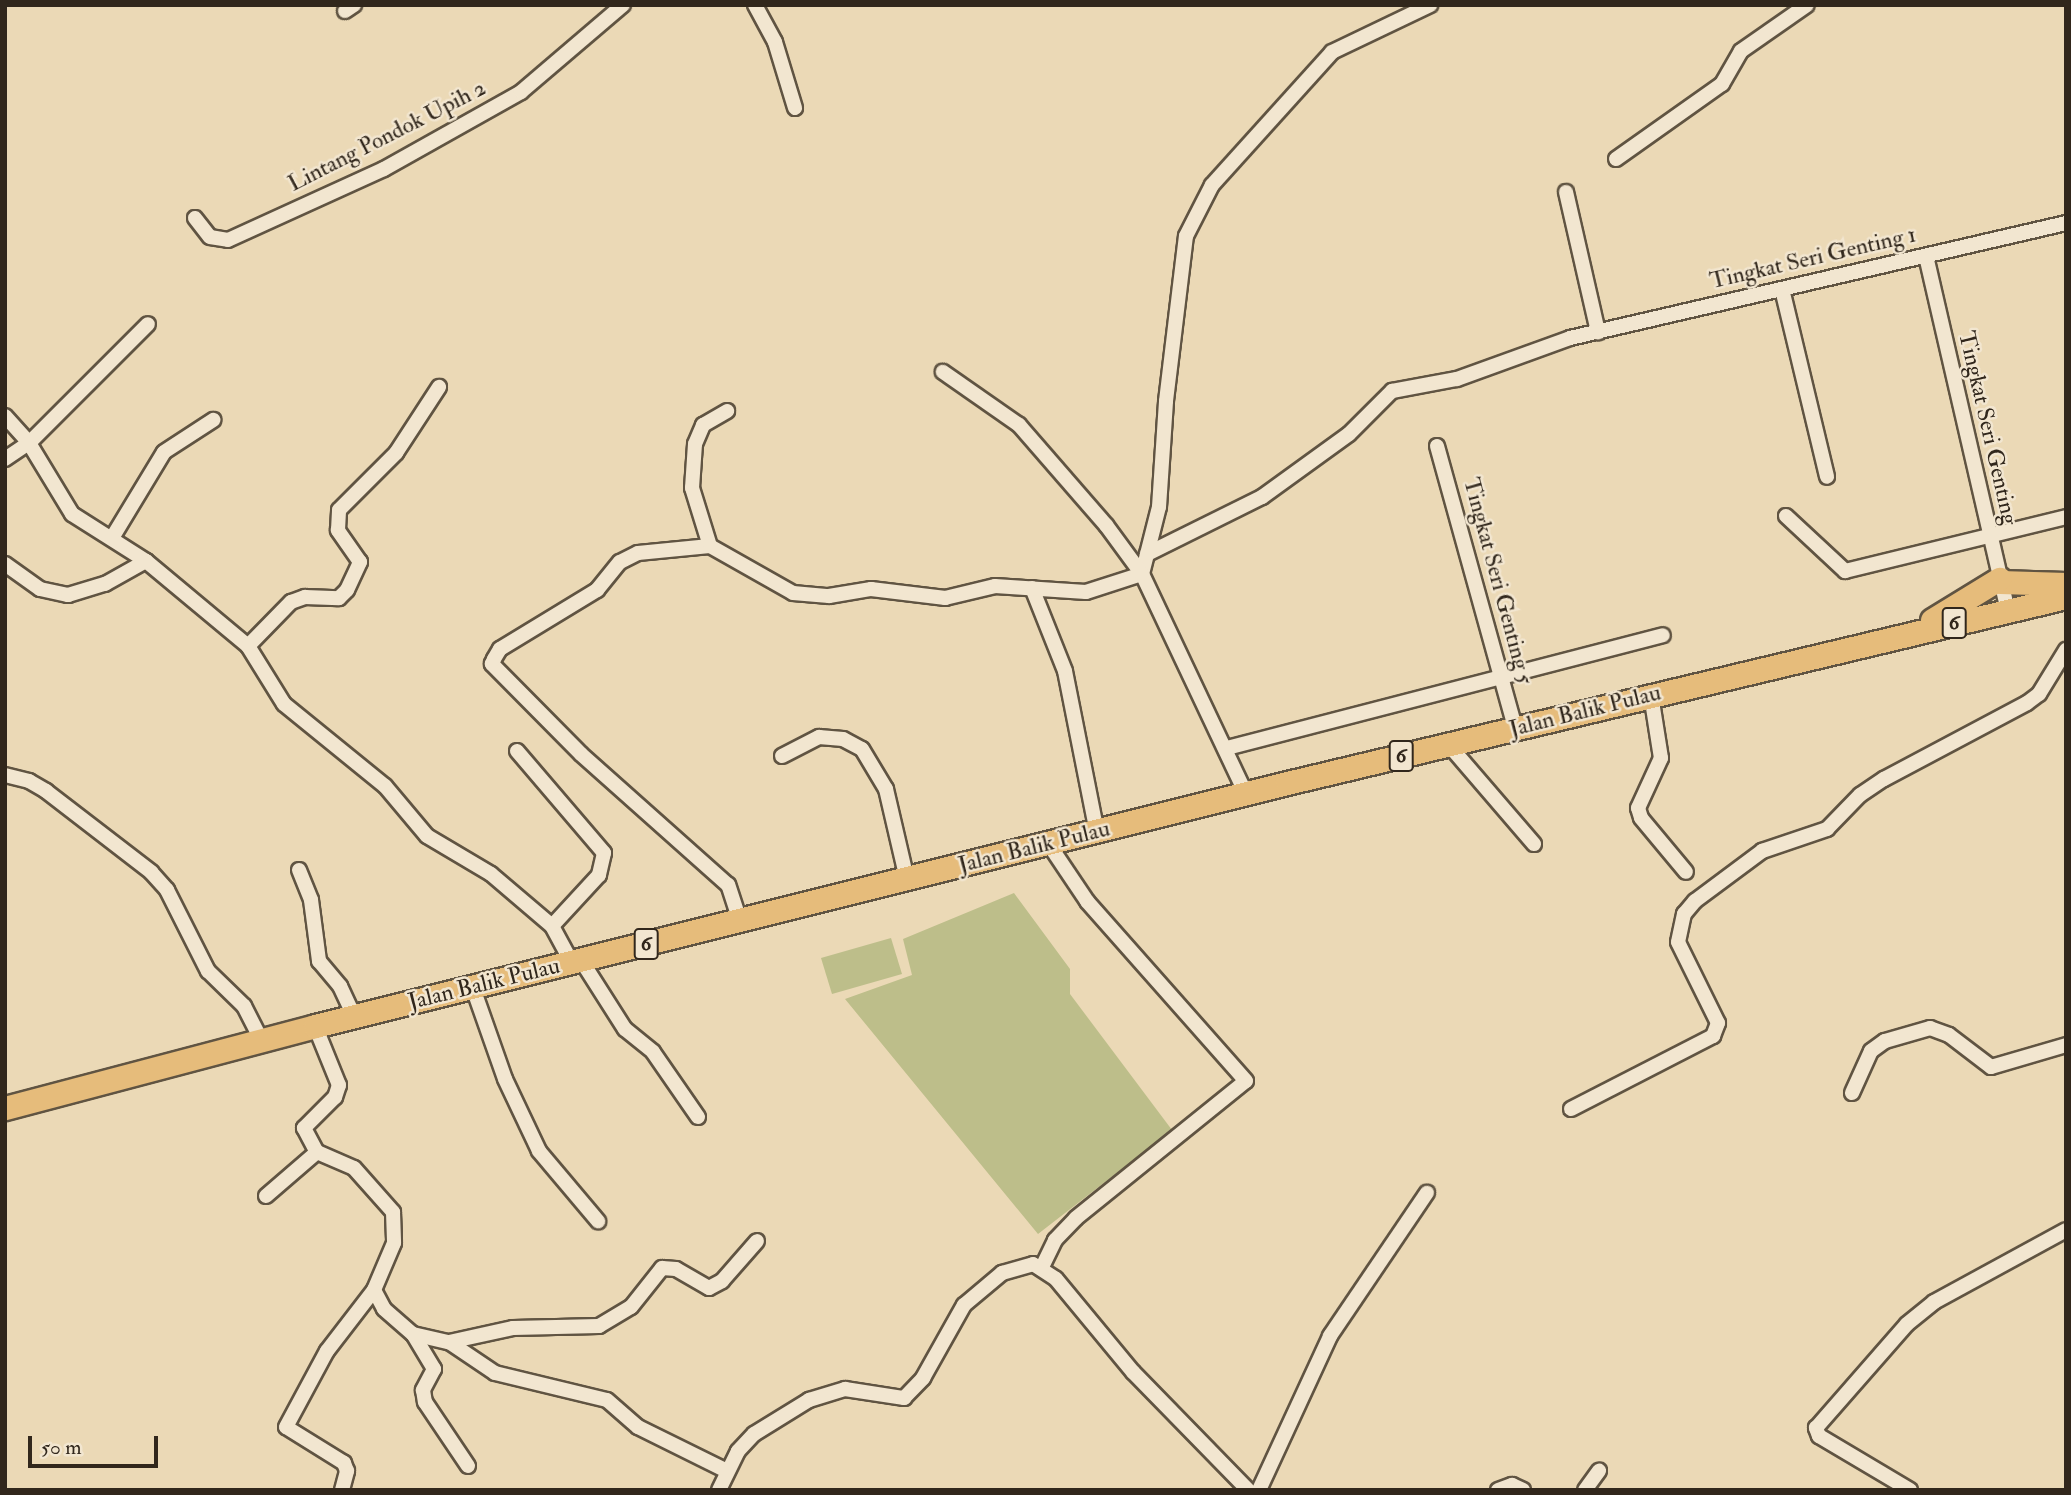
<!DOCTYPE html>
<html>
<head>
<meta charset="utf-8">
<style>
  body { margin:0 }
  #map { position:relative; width:2071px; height:1495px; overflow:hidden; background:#ebd9b6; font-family:"IM FELL Double Pica",serif }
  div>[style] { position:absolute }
  .green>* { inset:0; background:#bdbe8a }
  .roads { filter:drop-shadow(2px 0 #605442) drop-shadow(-2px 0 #605442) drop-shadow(0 2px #605442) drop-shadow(0 -2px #605442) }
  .street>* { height:14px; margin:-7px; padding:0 7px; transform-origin:7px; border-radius:7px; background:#f2e6d0 }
  .primary>* { height:23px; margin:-11.5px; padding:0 11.5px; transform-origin:11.5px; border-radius:11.5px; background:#e6bc7b }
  span { translate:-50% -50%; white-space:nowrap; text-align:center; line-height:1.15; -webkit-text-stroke:5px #f2e6d0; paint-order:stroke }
  .shield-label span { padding:2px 5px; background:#f2e6d0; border:2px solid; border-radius:5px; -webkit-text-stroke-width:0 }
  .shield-label { font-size:21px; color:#31271c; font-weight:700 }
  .street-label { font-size:23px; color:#31271c }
  .frame { position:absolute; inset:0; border:7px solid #31271c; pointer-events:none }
  .scale { position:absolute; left:28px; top:1436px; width:130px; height:32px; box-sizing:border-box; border:4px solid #31271c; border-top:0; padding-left:9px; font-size:21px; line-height:24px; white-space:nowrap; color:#31271c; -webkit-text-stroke:5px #f2e6d0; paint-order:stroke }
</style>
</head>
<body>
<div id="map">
  <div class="green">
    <div style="clip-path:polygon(1014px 893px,1070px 969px,1070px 994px,1172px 1130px,1038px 1234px,845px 999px,912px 975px,903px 939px)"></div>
    <div style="clip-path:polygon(891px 938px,902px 974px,832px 994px,821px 958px)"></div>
  </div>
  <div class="roads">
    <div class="street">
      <div style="left:755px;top:5px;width:42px;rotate:61.6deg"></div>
      <div style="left:775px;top:42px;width:69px;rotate:73.1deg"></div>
      <div style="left:345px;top:11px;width:11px;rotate:-34deg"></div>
      <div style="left:1616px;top:159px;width:130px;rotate:-35.3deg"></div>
      <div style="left:1722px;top:84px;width:38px;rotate:-60deg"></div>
      <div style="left:1741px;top:51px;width:80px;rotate:-34.9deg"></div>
      <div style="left:1566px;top:192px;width:144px;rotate:77.1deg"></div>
      <div style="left:195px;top:218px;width:24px;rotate:52deg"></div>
      <div style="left:210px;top:237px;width:18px;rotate:9deg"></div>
      <div style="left:228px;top:240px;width:171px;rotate:-24.5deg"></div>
      <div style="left:384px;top:169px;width:157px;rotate:-29.3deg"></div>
      <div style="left:521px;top:92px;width:134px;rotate:-40.5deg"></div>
      <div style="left:1926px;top:256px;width:364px;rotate:77deg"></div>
      <div style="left:1782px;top:289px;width:193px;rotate:76.5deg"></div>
      <div style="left:5px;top:416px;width:36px;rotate:48deg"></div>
      <div style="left:29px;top:443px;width:83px;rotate:58.8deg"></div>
      <div style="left:72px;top:514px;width:88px;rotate:32.4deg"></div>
      <div style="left:146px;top:561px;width:133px;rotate:39.8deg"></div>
      <div style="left:248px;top:646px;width:68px;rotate:58.2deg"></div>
      <div style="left:284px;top:704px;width:130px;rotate:39.1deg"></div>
      <div style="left:385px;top:786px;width:65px;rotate:50deg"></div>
      <div style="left:427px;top:836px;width:74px;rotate:30.7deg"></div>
      <div style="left:491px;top:874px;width:80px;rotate:40.4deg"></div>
      <div style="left:552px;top:926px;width:42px;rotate:61.6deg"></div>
      <div style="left:1437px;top:446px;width:293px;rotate:74.5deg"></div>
      <div style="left:5px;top:459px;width:29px;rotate:-34deg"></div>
      <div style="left:29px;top:443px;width:168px;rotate:-45deg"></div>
      <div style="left:1786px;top:516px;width:81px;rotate:43deg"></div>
      <div style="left:1845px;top:571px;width:228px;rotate:-13.7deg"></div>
      <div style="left:112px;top:538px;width:100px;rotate:-58.8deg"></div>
      <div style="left:164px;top:452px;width:59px;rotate:-33.1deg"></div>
      <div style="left:710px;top:546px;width:61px;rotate:-107.2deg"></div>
      <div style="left:692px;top:488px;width:44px;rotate:-86.1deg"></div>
      <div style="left:695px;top:444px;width:21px;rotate:-67deg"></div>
      <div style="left:703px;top:425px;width:28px;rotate:-30deg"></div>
      <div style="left:1147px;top:554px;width:128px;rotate:-26.4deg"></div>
      <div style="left:1262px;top:497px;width:107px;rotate:-35.9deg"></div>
      <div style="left:1349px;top:434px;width:61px;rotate:-45deg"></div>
      <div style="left:1392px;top:391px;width:66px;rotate:-10.5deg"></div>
      <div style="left:1457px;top:379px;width:120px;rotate:-19.9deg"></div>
      <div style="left:1570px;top:338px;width:509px;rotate:-13.05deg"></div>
      <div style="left:5px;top:564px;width:43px;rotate:35.5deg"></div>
      <div style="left:40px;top:589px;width:29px;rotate:12deg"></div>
      <div style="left:68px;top:595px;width:39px;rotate:-17deg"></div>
      <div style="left:105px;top:584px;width:47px;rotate:-29.3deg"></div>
      <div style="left:1032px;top:588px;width:89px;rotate:68.3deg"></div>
      <div style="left:1065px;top:671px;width:164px;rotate:78.8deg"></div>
      <div style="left:248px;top:646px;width:62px;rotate:-45.7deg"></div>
      <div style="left:291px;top:602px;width:15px;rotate:-20deg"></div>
      <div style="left:305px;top:597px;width:34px;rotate:2deg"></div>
      <div style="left:339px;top:598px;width:11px;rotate:-45deg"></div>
      <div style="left:347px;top:590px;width:31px;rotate:-65deg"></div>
      <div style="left:360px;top:562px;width:39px;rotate:-125deg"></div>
      <div style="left:338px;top:530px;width:20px;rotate:-87deg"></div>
      <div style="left:339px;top:510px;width:81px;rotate:-45deg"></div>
      <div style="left:396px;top:453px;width:79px;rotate:-56.9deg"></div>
      <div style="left:1651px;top:695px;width:64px;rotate:81deg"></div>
      <div style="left:1661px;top:758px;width:55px;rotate:114.7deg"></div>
      <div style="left:1638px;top:808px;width:10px;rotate:73deg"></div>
      <div style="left:1641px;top:818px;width:70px;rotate:50.2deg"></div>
      <div style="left:1448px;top:744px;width:132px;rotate:49.3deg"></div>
      <div style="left:1227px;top:748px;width:450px;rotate:-14.5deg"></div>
      <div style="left:517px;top:751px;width:134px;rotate:49.5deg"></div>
      <div style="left:604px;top:853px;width:23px;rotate:103deg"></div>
      <div style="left:599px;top:875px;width:69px;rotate:132.7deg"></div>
      <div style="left:782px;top:756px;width:42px;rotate:-27.2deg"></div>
      <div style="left:819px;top:737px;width:24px;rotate:5deg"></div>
      <div style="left:843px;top:739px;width:21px;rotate:28deg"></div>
      <div style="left:862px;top:749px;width:47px;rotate:59deg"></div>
      <div style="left:886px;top:789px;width:92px;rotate:76.9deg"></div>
      <div style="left:5px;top:775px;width:25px;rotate:14deg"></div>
      <div style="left:29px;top:781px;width:20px;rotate:30deg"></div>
      <div style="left:46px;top:791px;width:133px;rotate:37.6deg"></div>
      <div style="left:151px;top:872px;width:24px;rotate:48deg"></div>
      <div style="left:167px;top:890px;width:91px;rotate:63.2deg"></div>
      <div style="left:208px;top:971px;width:50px;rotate:44.2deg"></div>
      <div style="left:244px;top:1006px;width:38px;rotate:63deg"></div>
      <div style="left:1246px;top:794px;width:243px;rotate:-115.3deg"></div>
      <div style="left:1142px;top:574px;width:69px;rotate:-75.8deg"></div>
      <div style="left:1159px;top:507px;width:106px;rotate:-86.2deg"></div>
      <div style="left:1166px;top:401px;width:166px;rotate:-83.1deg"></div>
      <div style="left:1186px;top:236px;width:57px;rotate:-63deg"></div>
      <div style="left:1212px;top:185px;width:179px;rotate:-47.9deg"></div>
      <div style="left:1332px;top:52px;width:109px;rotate:-25.6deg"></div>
      <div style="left:299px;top:870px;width:32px;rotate:68deg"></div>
      <div style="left:311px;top:900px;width:62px;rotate:82.5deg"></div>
      <div style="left:319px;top:961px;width:33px;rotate:50deg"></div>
      <div style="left:340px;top:986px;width:33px;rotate:65deg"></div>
      <div style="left:740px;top:921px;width:38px;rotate:-108deg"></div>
      <div style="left:728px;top:885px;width:197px;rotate:-138.3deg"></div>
      <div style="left:581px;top:754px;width:127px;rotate:-134.7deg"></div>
      <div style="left:492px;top:664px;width:5px;rotate:-68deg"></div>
      <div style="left:494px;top:659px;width:12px;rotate:-59deg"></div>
      <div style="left:500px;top:649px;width:114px;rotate:-31.3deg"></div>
      <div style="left:597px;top:590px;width:36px;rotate:-51deg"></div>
      <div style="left:620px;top:562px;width:20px;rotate:-27deg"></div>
      <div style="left:638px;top:553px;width:72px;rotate:-5.6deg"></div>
      <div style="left:710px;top:546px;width:95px;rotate:29.5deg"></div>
      <div style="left:793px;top:593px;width:36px;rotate:5deg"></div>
      <div style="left:829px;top:596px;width:43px;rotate:-9.5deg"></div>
      <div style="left:871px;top:589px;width:75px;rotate:6.9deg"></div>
      <div style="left:945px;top:598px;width:51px;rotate:-13.5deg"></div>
      <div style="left:995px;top:586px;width:91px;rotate:3.8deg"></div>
      <div style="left:1086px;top:592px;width:59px;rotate:-17.8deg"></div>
      <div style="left:1142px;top:574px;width:61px;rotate:-126.3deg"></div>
      <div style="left:1106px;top:525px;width:133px;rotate:-131deg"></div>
      <div style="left:1019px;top:425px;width:93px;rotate:-145.1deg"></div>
      <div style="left:581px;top:960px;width:82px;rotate:57.5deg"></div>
      <div style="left:625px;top:1029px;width:36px;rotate:39deg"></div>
      <div style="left:653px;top:1052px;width:79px;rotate:55.3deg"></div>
      <div style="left:473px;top:988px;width:96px;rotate:70.6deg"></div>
      <div style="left:505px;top:1079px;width:80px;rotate:64.7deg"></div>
      <div style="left:539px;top:1151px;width:92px;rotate:49.9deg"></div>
      <div style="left:315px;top:1026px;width:64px;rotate:67.9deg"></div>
      <div style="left:339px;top:1085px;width:13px;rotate:108deg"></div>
      <div style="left:335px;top:1097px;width:44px;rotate:135deg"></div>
      <div style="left:304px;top:1128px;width:27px;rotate:62deg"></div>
      <div style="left:317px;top:1152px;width:40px;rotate:23.4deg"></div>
      <div style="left:354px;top:1168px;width:59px;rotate:48.4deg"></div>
      <div style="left:393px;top:1212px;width:31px;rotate:88deg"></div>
      <div style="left:394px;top:1243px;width:51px;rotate:113.1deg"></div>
      <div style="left:374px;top:1290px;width:21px;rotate:62deg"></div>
      <div style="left:384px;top:1309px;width:38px;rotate:41deg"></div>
      <div style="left:413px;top:1334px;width:37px;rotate:13deg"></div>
      <div style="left:449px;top:1342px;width:55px;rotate:34deg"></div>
      <div style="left:495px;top:1373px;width:115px;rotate:13.6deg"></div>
      <div style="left:607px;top:1400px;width:41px;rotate:41.1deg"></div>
      <div style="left:638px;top:1427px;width:99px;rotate:26.3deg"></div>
      <div style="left:1852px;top:1093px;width:46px;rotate:-65.7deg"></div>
      <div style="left:1871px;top:1051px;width:17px;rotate:-36deg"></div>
      <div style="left:1885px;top:1041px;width:47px;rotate:-16.1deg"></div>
      <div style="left:1930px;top:1028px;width:20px;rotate:20deg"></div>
      <div style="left:1949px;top:1035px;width:53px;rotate:37.3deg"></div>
      <div style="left:1991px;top:1067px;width:78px;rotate:-16.3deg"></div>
      <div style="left:1571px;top:1109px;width:160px;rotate:-27.2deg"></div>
      <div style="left:1713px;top:1036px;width:14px;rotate:-69deg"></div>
      <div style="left:1718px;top:1023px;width:90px;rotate:-116.3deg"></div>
      <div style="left:1678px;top:942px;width:29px;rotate:-78deg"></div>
      <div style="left:1684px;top:914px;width:17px;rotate:-50deg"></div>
      <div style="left:1695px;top:901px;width:84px;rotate:-36.7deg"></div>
      <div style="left:1762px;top:851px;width:69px;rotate:-18.7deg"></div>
      <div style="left:1827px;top:829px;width:47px;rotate:-45.9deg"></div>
      <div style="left:1860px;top:795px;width:29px;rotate:-34deg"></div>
      <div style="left:1884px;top:779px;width:162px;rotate:-28deg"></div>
      <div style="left:2027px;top:703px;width:15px;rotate:-37deg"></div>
      <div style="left:2039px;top:694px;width:52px;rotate:-58.5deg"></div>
      <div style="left:266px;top:1196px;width:67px;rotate:-40.8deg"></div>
      <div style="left:1042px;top:1267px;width:30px;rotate:-64deg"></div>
      <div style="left:1055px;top:1240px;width:30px;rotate:-46deg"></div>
      <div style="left:1076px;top:1218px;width:218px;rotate:-38.9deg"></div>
      <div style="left:1246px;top:1081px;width:240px;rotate:-131.5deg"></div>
      <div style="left:1087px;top:901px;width:70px;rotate:-123.9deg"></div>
      <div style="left:413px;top:1334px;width:41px;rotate:59deg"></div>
      <div style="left:434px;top:1369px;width:24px;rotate:118deg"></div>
      <div style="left:423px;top:1390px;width:12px;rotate:81deg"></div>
      <div style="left:425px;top:1402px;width:77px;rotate:56.1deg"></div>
      <div style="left:449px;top:1342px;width:66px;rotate:-12.3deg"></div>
      <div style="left:513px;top:1328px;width:86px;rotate:-1.3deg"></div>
      <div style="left:599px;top:1326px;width:37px;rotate:-31deg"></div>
      <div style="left:631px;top:1307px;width:50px;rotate:-51.5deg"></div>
      <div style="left:662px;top:1268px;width:14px;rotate:4deg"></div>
      <div style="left:676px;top:1269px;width:38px;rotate:30deg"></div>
      <div style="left:709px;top:1288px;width:15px;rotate:-28deg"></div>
      <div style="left:722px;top:1281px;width:53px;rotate:-48.8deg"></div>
      <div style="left:342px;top:1490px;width:20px;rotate:-75deg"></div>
      <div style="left:347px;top:1471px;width:9px;rotate:-111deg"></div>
      <div style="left:344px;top:1463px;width:68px;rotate:-148.2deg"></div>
      <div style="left:286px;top:1427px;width:86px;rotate:-61.7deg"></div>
      <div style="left:327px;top:1351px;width:77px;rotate:-52.4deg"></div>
      <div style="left:719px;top:1490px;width:43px;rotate:-64deg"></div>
      <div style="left:738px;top:1451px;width:23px;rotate:-47deg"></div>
      <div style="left:754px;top:1434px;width:65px;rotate:-31.7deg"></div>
      <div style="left:809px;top:1400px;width:38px;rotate:-17deg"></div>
      <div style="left:845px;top:1389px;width:60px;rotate:8.7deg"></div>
      <div style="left:904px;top:1398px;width:28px;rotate:-46deg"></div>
      <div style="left:923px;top:1378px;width:84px;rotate:-60.7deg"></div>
      <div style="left:964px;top:1305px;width:50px;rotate:-40.1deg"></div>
      <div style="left:1002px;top:1273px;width:32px;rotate:-16deg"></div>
      <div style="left:1033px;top:1264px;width:27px;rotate:33deg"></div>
      <div style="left:1056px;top:1279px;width:121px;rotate:50.4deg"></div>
      <div style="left:1133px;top:1372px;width:165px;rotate:45.7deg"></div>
      <div style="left:1259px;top:1490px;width:170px;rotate:-65.2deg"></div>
      <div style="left:1330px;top:1336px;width:173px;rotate:-55.9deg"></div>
      <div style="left:1498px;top:1490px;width:15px;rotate:-20deg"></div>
      <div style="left:1512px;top:1485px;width:12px;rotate:24deg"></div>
      <div style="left:1585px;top:1490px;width:24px;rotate:-54deg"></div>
      <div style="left:1910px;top:1490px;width:106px;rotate:-149.3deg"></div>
      <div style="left:1819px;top:1436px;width:9px;rotate:-111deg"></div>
      <div style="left:1816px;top:1428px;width:138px;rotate:-48.8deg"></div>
      <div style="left:1907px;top:1324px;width:35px;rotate:-39deg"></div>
      <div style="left:1934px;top:1302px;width:150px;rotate:-28.6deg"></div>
    </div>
    <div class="primary">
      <div style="left:2000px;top:582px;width:66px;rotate:1.7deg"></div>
      <div style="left:1932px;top:620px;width:79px;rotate:-31.5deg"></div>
      <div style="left:5px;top:1108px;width:321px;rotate:-14.8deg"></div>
      <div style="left:315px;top:1026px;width:1002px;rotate:-14.04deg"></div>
      <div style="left:1287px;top:783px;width:801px;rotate:-13.43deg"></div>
    </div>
  </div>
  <div class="shield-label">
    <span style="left:1954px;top:623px">6</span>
    <span style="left:1401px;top:756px">6</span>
    <span style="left:646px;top:944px">6</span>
  </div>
  <div class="street-label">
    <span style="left:387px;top:136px;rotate:-27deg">Lintang Pondok Upih 2</span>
    <span style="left:1813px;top:258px;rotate:-13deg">Tingkat Seri Genting 1</span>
    <span style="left:1988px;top:428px;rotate:77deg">Tingkat Seri Genting</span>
    <span style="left:1498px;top:581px;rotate:75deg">Tingkat Seri Genting 5</span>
    <span style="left:1585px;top:711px;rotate:-14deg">Jalan Balik Pulau</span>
    <span style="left:1034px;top:847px;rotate:-14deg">Jalan Balik Pulau</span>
    <span style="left:484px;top:984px;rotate:-14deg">Jalan Balik Pulau</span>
  </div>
  <div class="frame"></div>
  <div class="scale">50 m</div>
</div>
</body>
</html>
